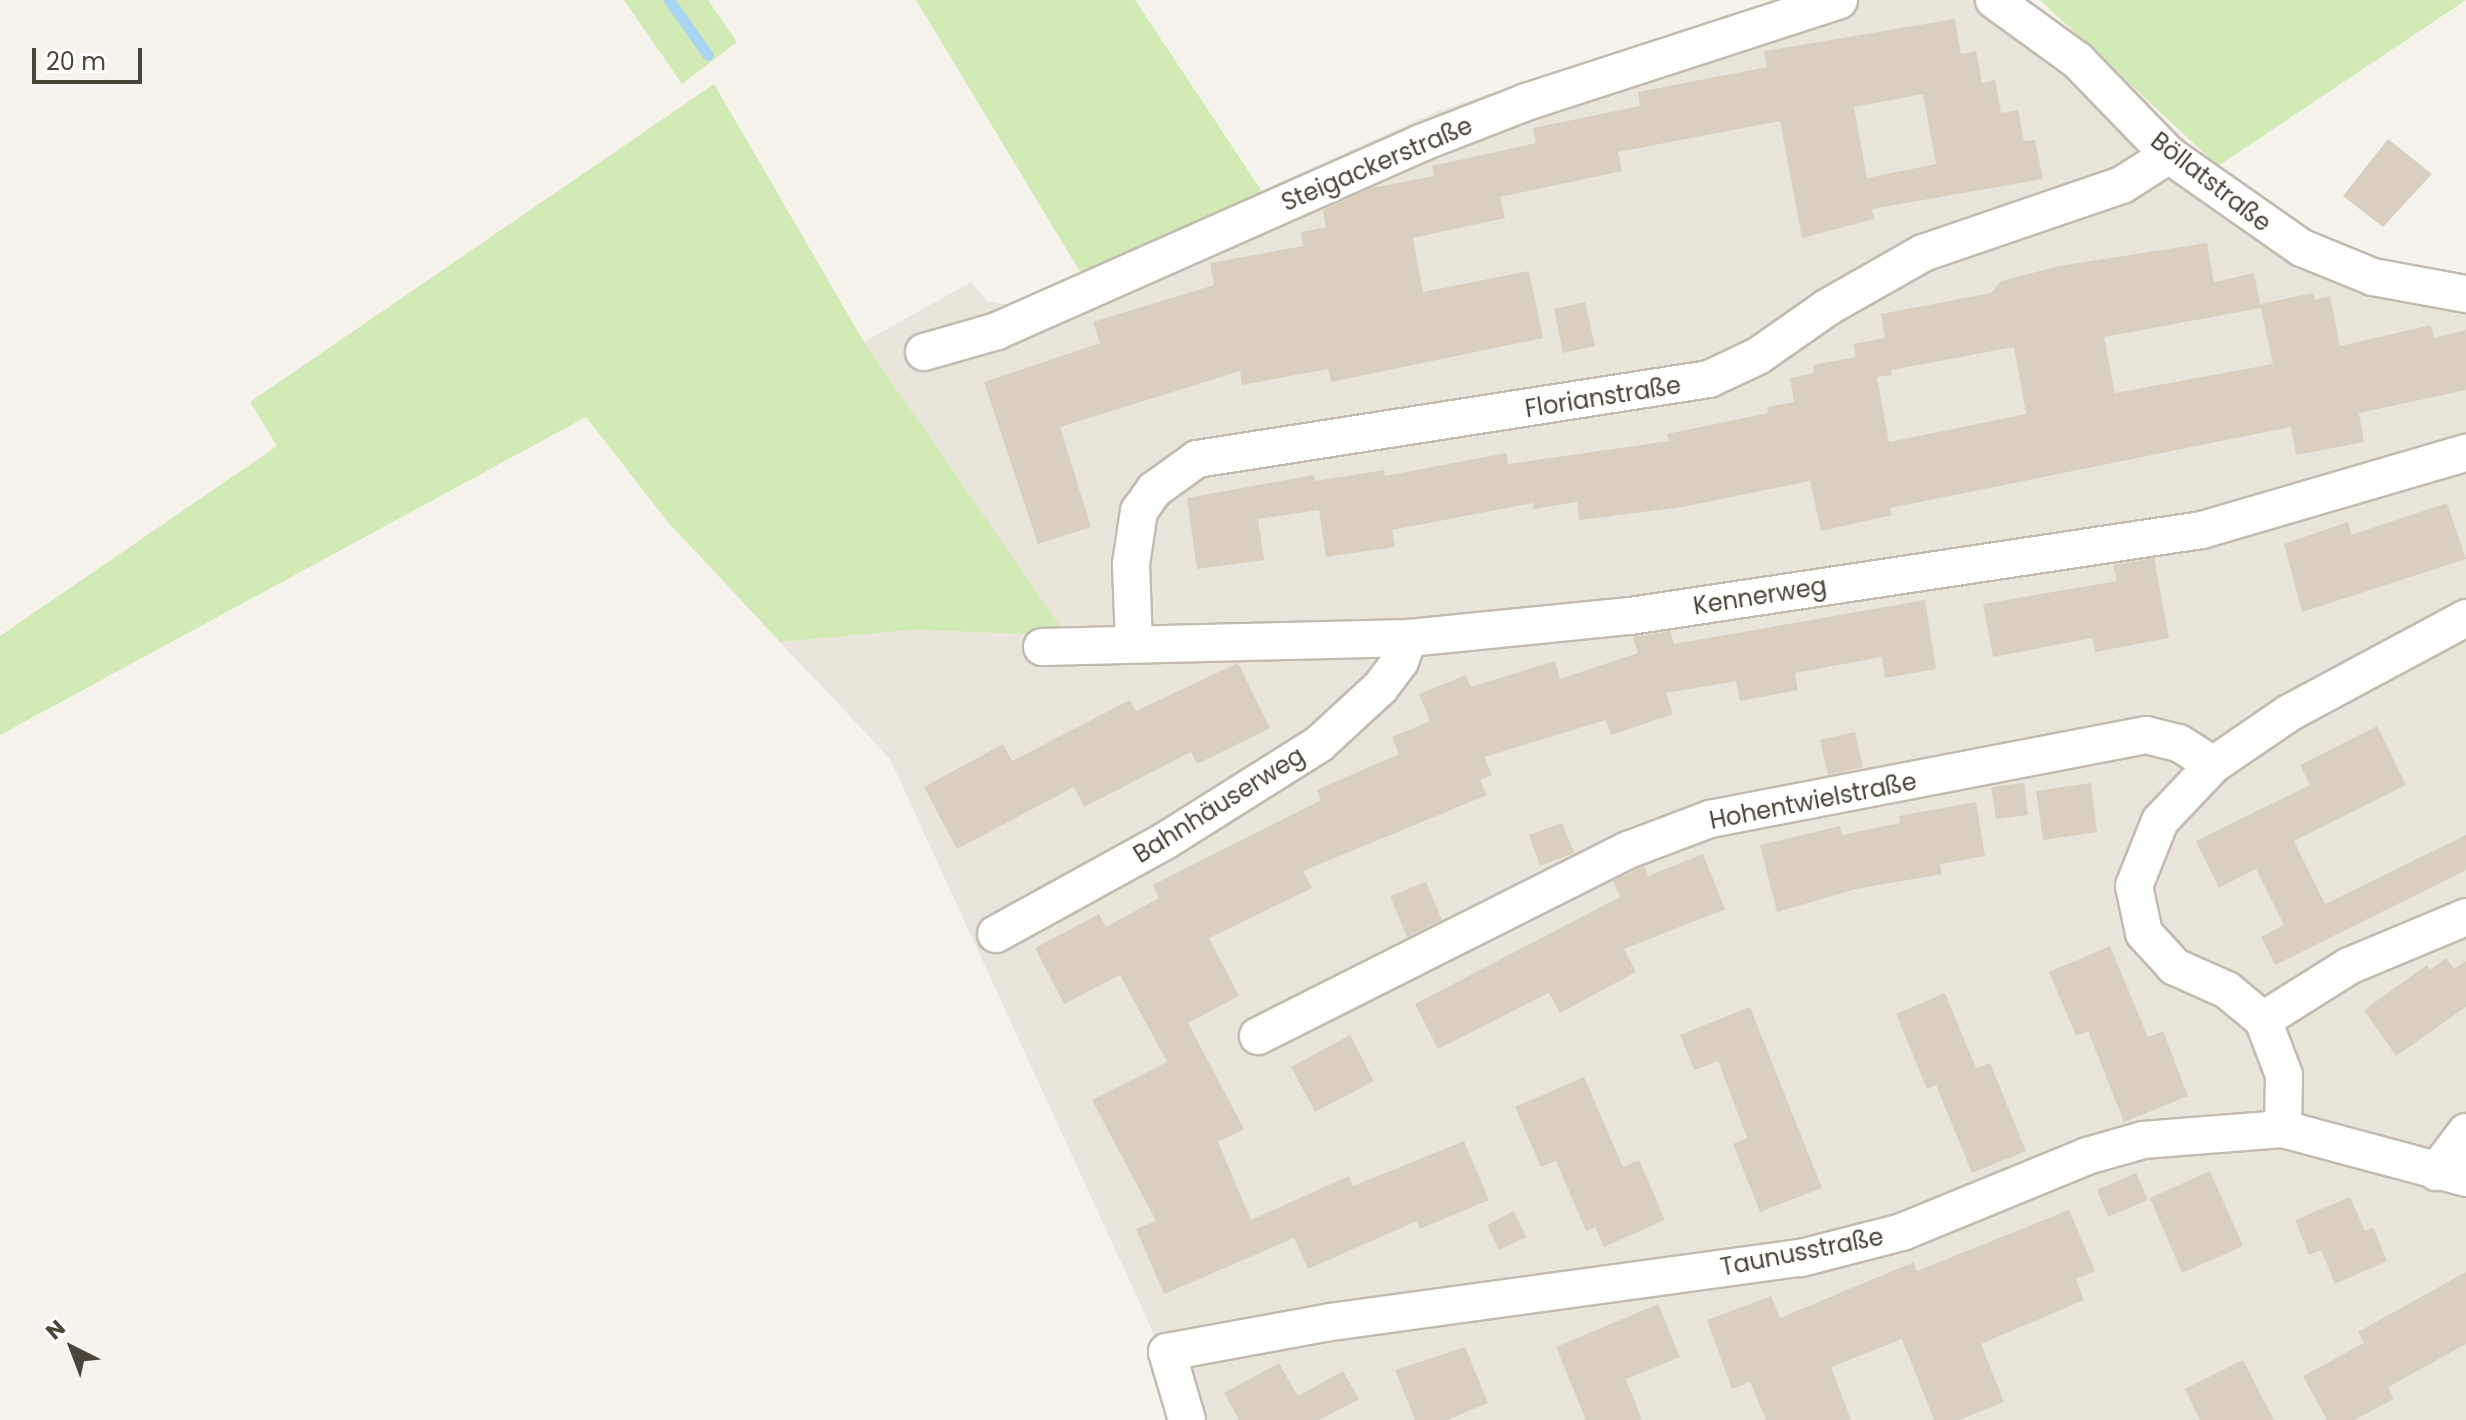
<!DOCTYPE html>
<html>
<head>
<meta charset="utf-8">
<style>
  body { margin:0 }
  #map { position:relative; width:2466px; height:1420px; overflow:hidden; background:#f6f3ec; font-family:Poppins,sans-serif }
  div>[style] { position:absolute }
  .residential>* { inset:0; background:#eae5da }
  .green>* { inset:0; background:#d2eab5 }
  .stream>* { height:11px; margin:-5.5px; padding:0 5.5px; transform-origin:5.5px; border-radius:5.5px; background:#a9d4f2 }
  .building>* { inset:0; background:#d8cfc1 }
  .roads { filter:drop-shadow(2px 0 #c2bbae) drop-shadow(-2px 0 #c2bbae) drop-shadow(0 2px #c2bbae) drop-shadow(0 -2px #c2bbae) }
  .minor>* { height:36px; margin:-18px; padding:0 18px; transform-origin:18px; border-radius:18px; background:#fff }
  span { translate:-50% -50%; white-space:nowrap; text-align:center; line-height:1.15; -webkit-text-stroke:6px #fff; paint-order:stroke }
  .street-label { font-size:24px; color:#4b4439 }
  .north { position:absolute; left:32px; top:1308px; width:80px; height:80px; -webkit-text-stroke:6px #fff; paint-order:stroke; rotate:318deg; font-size:22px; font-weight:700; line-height:32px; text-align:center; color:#4b4439 }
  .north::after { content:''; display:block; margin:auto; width:28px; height:36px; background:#4b4439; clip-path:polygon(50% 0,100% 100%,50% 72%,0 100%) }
  .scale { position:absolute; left:32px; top:48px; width:110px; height:36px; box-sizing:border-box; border:4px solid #4b4439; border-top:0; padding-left:10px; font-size:24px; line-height:28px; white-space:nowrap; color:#4b4439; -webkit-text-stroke:6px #fff; paint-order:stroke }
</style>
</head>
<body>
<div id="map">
  <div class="residential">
    <div style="clip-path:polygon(1784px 0,1994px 0,2237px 207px,2466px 294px,2466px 1420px,1187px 1420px,1148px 1321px,890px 759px,780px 642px,914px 630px,1022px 634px,1062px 630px,864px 342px,971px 282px,987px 301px,1008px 305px,1440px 110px)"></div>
  </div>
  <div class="green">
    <div style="clip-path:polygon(624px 0,708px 0,737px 42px,682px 84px)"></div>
    <div style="clip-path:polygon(916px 0,1135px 0,1263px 193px,1082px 275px)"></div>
    <div style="clip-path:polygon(2040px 0,2466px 0,2218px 166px)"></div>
    <div style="clip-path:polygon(714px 84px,864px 342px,1063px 630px,1022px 634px,914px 630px,780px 642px,667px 521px,586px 417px,0 735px,0 636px,277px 446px,250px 402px)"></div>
  </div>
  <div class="stream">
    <div style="left:669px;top:0;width:67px;rotate:54.7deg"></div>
  </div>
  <div class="building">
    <div style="clip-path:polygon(evenodd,1955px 19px,1961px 54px,1976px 51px,1982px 83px,1995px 80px,2001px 113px,2018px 110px,2024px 141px,2035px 140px,2043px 179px,1872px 209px,1874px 219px,1802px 238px,1780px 121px,1618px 152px,1622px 171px,1500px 197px,1505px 218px,1413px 238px,1423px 292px,1529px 271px,1543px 338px,1331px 382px,1328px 369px,1242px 385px,1240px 371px,1060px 427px,1091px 527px,1038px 544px,984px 382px,1100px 343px,1093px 322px,1214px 285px,1210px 263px,1303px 246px,1301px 232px,1326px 227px,1323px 210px,1371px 188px,1434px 176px,1432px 166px,1536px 143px,1533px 128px,1640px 106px,1638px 92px,1767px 67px,1764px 51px,1955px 19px,1923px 94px,1936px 164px,1867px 178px,1854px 107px,1923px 94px)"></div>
    <div style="clip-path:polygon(2388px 139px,2432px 174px,2383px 227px,2343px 196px)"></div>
    <div style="clip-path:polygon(evenodd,2207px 243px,2214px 282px,2254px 273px,2260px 304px,2313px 293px,2315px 300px,2330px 296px,2340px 346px,2431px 325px,2434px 338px,2466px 330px,2466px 390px,2359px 413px,2364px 442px,2296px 455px,2291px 427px,1890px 508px,1892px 515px,1821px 531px,1810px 481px,1682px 507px,1579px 520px,1577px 502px,1533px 509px,1533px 503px,1392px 530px,1395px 547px,1326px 557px,1319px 510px,1258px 519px,1264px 560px,1197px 569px,1187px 498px,1314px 475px,1315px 481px,1384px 470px,1385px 476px,1506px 453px,1508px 464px,1669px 441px,1667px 434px,1768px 413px,1767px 407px,1794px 402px,1790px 378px,1814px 373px,1813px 365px,1856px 357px,1853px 344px,1885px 338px,1881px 314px,1991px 293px,2001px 281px,2059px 266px,2207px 243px,2260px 304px,2273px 364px,2115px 393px,2104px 337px,2261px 308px,2260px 304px,2207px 243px,2014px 347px,2026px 414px,1889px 442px,1877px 377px,1892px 375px,1891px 370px,2014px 347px)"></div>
    <div style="clip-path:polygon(1585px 302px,1595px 346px,1563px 353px,1554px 309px)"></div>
    <div style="clip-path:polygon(2447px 503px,2466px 559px,2302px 612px,2284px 544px,2348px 522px,2351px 535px)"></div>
    <div style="clip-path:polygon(2154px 558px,2169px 638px,2095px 652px,2092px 638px,1993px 657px,1983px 604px,2117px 581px,2113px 565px)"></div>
    <div style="clip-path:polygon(1925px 600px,1936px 669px,1885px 678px,1882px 657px,1795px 673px,1798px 690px,1740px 701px,1736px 681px,1666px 693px,1673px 714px,1611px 735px,1606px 720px,1484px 757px,1492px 775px,1480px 780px,1487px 795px,1303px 871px,1312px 888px,1209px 938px,1239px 996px,1188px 1023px,1244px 1129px,1218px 1142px,1251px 1220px,1349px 1176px,1353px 1186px,1464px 1141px,1489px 1200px,1420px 1229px,1417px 1221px,1308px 1269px,1294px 1238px,1164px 1294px,1136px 1229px,1156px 1221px,1092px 1100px,1167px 1062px,1120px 975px,1064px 1004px,1035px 948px,1099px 914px,1106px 927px,1159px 898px,1153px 885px,1321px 800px,1317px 790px,1399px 754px,1392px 737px,1430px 721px,1419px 694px,1466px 675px,1471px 687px,1555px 661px,1560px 679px,1638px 653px,1633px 637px,1670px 631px,1674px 644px)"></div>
    <div style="clip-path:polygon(1238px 663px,1270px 728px,1197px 764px,1191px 752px,1084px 807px,1074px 787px,957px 849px,924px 787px,1003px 744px,1012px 761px,1130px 700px,1136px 711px)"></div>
    <div style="clip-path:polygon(2377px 726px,2406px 785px,2294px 841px,2325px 904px,2466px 835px,2466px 870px,2275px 965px,2261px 937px,2284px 925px,2256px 869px,2219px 888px,2196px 841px,2310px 785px,2300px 765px)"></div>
    <div style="clip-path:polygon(1855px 732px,1863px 767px,1828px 775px,1820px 740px)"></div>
    <div style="clip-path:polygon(2024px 783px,2028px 815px,1996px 819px,1991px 787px)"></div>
    <div style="clip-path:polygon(2091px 783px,2097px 832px,2043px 840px,2036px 791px)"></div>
    <div style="clip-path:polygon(1976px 802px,1985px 856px,1940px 864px,1942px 874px,1856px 889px,1777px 912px,1760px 845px,1840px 826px,1842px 835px,1900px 823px,1899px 816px)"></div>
    <div style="clip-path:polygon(1562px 823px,1574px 853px,1540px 866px,1529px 835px)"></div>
    <div style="clip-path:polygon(1703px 854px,1725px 909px,1624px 949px,1636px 972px,1560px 1013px,1549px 993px,1438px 1049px,1415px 1004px,1620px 897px,1613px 881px,1644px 866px,1648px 876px)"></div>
    <div style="clip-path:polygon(1426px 882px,1442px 920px,1407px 937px,1390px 896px)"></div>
    <div style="clip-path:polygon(2110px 946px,2148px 1037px,2163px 1031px,2188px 1096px,2124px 1122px,2088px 1031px,2076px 1036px,2049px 972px)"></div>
    <div style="clip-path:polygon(2446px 958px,2454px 969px,2466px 961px,2466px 1007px,2396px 1056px,2364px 1010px,2427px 965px,2430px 970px)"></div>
    <div style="clip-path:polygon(1945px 993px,1976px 1068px,1990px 1063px,2026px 1151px,1972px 1173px,1936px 1085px,1927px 1089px,1896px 1014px)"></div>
    <div style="clip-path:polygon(1750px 1007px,1822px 1188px,1760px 1212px,1733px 1144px,1747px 1138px,1718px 1061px,1694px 1070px,1680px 1035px)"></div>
    <div style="clip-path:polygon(1350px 1035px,1374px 1081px,1315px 1112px,1291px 1067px)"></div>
    <div style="clip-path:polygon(1584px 1077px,1623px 1167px,1639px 1160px,1665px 1220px,1604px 1247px,1595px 1227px,1586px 1231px,1556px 1161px,1541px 1167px,1515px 1107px)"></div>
    <div style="clip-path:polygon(2210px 1171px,2243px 1246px,2182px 1273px,2150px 1198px)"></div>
    <div style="clip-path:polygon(2136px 1173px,2148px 1200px,2108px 1217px,2097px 1190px)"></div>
    <div style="clip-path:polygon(2350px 1197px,2365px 1231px,2373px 1227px,2387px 1261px,2335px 1284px,2321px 1250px,2309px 1255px,2295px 1220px)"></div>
    <div style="clip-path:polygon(2069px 1210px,2095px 1271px,2076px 1279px,2084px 1300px,1981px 1344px,2004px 1402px,1959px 1420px,1934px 1420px,1902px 1339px,1831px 1367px,1851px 1420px,1766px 1420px,1750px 1382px,1732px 1389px,1707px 1320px,1771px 1296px,1780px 1318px,1914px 1262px,1917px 1271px)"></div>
    <div style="clip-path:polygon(1514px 1211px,1526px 1237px,1499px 1250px,1487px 1225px)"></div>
    <div style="clip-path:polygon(2466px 1272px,2466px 1344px,2388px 1387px,2394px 1399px,2354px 1420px,2327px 1420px,2303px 1376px,2364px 1343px,2358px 1332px)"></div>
    <div style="clip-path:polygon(1658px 1304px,1680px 1357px,1626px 1379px,1642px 1420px,1586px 1420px,1556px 1347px)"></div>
    <div style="clip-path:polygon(1465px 1347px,1488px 1403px,1447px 1420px,1415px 1420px,1395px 1370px)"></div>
    <div style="clip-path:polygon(2243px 1360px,2274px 1420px,2200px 1420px,2185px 1389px)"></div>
    <div style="clip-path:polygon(1279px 1363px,1298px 1396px,1343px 1371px,1359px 1399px,1319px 1420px,1239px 1420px,1224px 1393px)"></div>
  </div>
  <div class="roads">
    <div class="minor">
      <div style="left:1994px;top:0;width:102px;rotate:35.9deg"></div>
      <div style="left:2077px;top:60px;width:132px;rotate:45.9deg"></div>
      <div style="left:2169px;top:155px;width:162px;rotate:35deg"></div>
      <div style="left:2302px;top:248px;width:77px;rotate:22.2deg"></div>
      <div style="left:2373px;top:277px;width:95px;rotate:10.4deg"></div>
      <div style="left:924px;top:352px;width:76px;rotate:-16deg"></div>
      <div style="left:997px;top:331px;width:464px;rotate:-23.9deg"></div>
      <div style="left:1421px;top:143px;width:113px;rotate:-21.3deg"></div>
      <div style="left:1526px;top:102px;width:329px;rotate:-18deg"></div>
      <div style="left:1134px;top:643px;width:79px;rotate:-92.2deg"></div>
      <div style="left:1131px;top:564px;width:54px;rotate:-81.4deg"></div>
      <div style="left:1139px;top:511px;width:26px;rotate:-54deg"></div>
      <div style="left:1154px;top:490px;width:53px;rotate:-35.8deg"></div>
      <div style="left:1197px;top:459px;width:518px;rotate:-8.88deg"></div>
      <div style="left:1709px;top:379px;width:54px;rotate:-25.1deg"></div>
      <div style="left:1758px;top:356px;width:85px;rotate:-35deg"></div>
      <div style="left:1828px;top:307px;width:109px;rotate:-29.6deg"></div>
      <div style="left:1923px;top:253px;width:210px;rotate:-18.9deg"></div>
      <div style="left:2122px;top:185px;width:56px;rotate:-32.6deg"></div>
      <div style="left:1042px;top:647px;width:367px;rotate:-1.4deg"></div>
      <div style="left:1409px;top:638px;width:222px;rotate:-5.7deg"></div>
      <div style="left:1630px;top:616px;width:578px;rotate:-8.55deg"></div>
      <div style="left:2202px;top:530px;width:275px;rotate:-16.3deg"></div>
      <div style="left:996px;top:934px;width:193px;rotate:-28.8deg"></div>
      <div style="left:1165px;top:841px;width:182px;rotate:-32.2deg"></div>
      <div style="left:1319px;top:744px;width:83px;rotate:-42.6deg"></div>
      <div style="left:1380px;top:688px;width:34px;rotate:-53deg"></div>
      <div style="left:1400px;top:661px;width:25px;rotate:-69deg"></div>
      <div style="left:2263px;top:1020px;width:102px;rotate:-32.1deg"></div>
      <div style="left:2349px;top:966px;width:127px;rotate:-22.7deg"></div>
      <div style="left:1258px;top:1036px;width:414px;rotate:-26.7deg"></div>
      <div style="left:1628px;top:850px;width:88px;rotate:-20.7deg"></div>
      <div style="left:1710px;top:819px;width:444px;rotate:-10.9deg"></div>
      <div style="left:2146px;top:735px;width:34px;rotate:14deg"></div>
      <div style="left:2179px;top:743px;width:40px;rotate:32.9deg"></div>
      <div style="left:2283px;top:1129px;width:54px;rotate:-88.9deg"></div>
      <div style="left:2284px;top:1075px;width:59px;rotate:-110.9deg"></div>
      <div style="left:2263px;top:1020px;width:47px;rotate:-140.2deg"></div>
      <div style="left:2227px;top:990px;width:57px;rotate:-156.1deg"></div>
      <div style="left:2175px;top:967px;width:46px;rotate:-132.4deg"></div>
      <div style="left:2144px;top:933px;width:48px;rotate:-102deg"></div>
      <div style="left:2134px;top:886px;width:70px;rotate:-68.2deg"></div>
      <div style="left:2160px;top:821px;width:77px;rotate:-46.6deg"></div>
      <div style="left:2213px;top:765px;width:92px;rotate:-34.4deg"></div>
      <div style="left:2289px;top:713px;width:201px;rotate:-28.2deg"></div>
      <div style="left:2436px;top:1172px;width:50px;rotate:-53.1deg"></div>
      <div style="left:1187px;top:1420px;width:71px;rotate:-106.4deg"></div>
      <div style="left:1167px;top:1352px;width:167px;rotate:-10.4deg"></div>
      <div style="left:1331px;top:1322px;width:474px;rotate:-7.8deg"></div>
      <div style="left:1801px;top:1258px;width:104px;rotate:-14.4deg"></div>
      <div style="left:1902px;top:1232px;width:200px;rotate:-22.3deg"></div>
      <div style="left:2087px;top:1156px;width:58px;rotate:-15.9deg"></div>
      <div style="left:2143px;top:1140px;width:140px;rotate:-4.5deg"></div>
      <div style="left:2283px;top:1129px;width:189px;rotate:15deg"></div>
    </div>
  </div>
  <div class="street-label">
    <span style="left:1377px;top:164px;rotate:-23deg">Steigackerstraße</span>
    <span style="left:2211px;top:182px;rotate:38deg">Böllatstraße</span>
    <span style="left:1603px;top:397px;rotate:-9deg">Florianstraße</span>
    <span style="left:1760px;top:596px;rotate:-9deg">Kennerweg</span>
    <span style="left:1813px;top:801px;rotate:-11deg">Hohentwielstraße</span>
    <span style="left:1219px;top:805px;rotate:-32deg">Bahnhäuserweg</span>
    <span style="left:1802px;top:1252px;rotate:-11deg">Taunusstraße</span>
  </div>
  <div class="north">N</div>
  <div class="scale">20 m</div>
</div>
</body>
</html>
